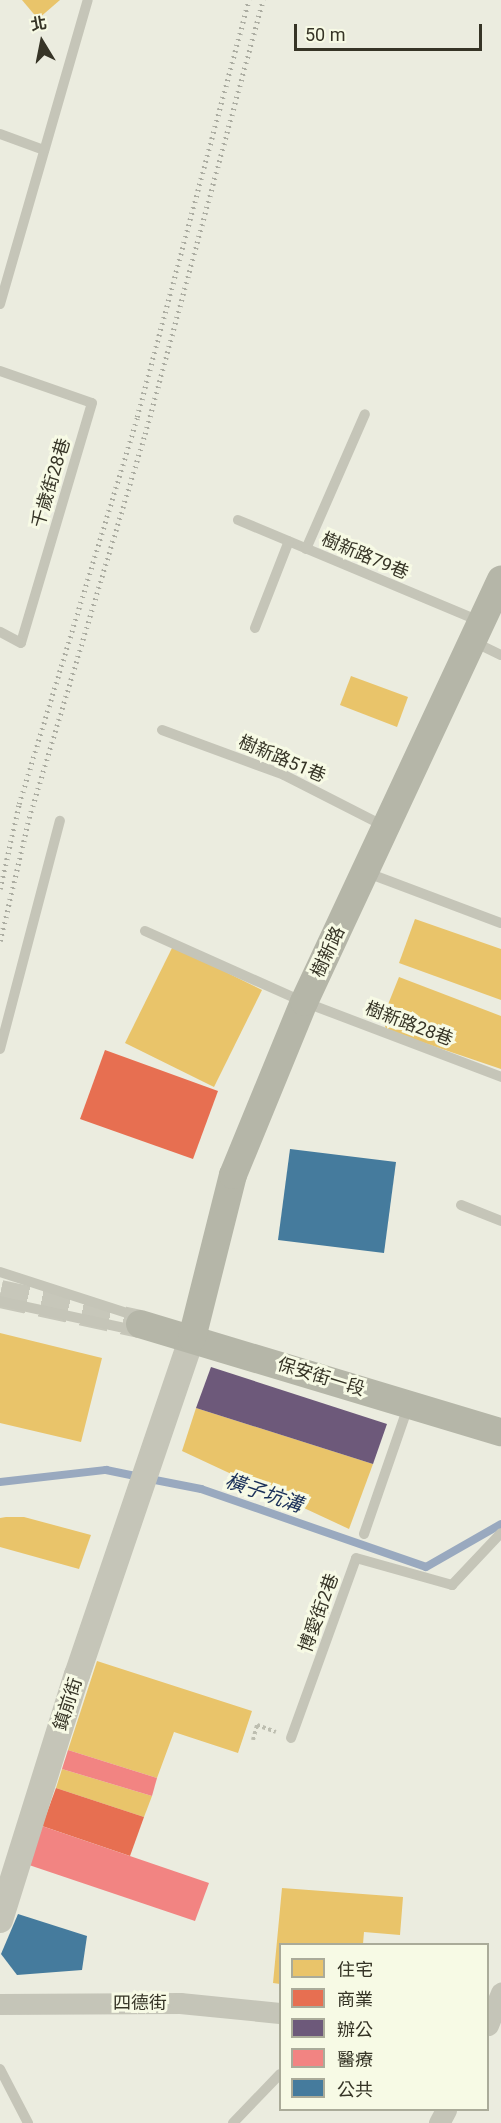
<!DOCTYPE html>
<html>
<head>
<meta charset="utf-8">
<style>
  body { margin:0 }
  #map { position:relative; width:501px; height:2123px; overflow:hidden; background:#ebecdf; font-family:Roboto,"Noto Sans TC",sans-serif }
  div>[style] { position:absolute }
  .homes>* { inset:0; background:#e9c46a }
  .shops>* { inset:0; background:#e76f51 }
  .offices>* { inset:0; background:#6d597a }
  .health>* { inset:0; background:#f28482 }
  .public>* { inset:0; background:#457b9d }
  .stream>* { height:8px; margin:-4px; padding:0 4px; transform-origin:4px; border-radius:4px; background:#99a9bf }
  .secondary-tunnel>* { height:28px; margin-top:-14px; transform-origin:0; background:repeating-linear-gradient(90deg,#c7c7ba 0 28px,transparent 0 42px) }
  .path>* { height:4px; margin-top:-2px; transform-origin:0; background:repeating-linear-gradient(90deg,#bdbeb0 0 3px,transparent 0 6px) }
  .service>* { height:10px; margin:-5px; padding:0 5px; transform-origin:5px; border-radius:5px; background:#c5c5b8 }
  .minor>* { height:21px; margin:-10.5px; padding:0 10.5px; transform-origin:10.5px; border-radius:10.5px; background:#c5c5b8 }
  .tertiary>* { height:26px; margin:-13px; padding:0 13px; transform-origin:13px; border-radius:13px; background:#c5c5b8 }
  .secondary>* { height:28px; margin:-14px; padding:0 14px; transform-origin:14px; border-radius:14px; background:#b5b6a8 }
  .rail>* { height:4.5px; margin-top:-2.25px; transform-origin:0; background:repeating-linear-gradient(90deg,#acada2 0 1.5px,transparent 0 6px) }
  span { translate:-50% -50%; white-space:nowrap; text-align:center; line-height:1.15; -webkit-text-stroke:6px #f7fae5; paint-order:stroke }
  .street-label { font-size:18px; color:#363426 }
  .water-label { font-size:20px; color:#1a3059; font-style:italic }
  .legend { position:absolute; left:279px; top:1943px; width:210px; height:168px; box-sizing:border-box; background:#f7fae5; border:2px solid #aaab99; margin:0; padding:8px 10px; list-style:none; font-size:18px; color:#363426 }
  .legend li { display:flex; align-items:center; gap:12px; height:30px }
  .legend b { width:30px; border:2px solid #aaab99 }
  .north { position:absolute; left:12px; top:12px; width:60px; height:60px; -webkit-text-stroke:4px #f7fae5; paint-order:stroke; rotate:350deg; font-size:16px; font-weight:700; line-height:24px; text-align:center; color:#363426 }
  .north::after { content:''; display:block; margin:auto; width:21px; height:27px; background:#363426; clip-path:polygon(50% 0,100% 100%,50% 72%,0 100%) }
  .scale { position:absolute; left:294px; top:24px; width:188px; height:27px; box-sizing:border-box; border:3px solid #363426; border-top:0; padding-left:8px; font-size:18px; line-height:21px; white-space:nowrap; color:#363426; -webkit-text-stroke:4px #f7fae5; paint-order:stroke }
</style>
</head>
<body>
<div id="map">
  <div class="homes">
    <div style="clip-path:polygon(22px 0,60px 0,38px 19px)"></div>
    <div style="clip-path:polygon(351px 676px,408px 697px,397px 727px,340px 705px)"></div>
    <div style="clip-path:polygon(415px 919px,501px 949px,501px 1000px,399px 963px)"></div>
    <div style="clip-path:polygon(173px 946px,262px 990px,214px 1087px,125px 1043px)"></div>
    <div style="clip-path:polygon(399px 977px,501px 1016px,501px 1069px,386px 1030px,383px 1017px)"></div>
    <div style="clip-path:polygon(0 1333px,102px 1358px,81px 1442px,0 1423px)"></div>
    <div style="clip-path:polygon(196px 1408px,373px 1464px,349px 1529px,182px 1451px)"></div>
    <div style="clip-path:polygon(6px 1517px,24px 1517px,91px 1535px,79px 1569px,0 1547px,0 1518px)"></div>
    <div style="clip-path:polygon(97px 1661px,252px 1711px,238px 1753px,174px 1732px,157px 1778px,68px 1750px)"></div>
    <div style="clip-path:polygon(62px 1769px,152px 1796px,144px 1817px,56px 1788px)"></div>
    <div style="clip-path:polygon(282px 1888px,403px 1897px,400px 1935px,364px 1932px,363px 1944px,280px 1944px,280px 1984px,273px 1983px)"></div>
  </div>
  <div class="shops">
    <div style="clip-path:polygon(105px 1050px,218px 1091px,193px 1159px,80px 1119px)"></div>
    <div style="clip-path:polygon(56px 1788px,144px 1817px,130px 1856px,42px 1826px)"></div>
  </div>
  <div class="offices">
    <div style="clip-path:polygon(211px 1367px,387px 1424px,373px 1464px,196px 1408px)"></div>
  </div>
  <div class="health">
    <div style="clip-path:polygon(68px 1750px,157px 1778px,152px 1796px,62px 1769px)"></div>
    <div style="clip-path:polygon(42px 1826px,209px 1883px,195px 1921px,29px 1865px)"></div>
  </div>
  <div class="public">
    <div style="clip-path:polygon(290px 1149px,396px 1162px,384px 1253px,278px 1240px)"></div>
    <div style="clip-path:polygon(18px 1914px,87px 1936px,82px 1970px,17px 1975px,1px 1954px)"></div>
  </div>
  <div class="stream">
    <div style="left:0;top:1482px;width:107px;rotate:-6.5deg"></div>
    <div style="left:106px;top:1470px;width:50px;rotate:11.5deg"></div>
    <div style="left:155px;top:1480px;width:47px;rotate:11.1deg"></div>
    <div style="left:201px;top:1489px;width:238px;rotate:19.1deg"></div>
    <div style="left:426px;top:1567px;width:86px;rotate:-29.8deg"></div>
  </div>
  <div class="secondary-tunnel">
    <div style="left:0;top:1294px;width:143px;rotate:12.1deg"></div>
  </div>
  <div class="path">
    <div style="left:253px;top:1740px;width:16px;rotate:-75deg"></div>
    <div style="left:257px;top:1725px;width:20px;rotate:20deg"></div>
  </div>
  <div class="service">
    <div style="left:0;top:134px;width:47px;rotate:20deg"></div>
    <div style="left:0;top:304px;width:316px;rotate:-73.9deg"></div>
    <div style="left:0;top:371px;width:97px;rotate:19.2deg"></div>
    <div style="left:92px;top:403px;width:250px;rotate:106.5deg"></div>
    <div style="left:21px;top:643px;width:24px;rotate:-152deg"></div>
    <div style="left:238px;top:520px;width:262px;rotate:22.7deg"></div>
    <div style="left:306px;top:549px;width:147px;rotate:-66.4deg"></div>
    <div style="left:255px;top:628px;width:93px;rotate:-68.7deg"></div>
    <div style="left:472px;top:641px;width:32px;rotate:26deg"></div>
    <div style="left:162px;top:730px;width:130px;rotate:20.2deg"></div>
    <div style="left:284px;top:775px;width:112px;rotate:27deg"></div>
    <div style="left:365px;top:872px;width:145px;rotate:20.6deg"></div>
    <div style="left:145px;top:931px;width:174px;rotate:24.1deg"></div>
    <div style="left:304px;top:1002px;width:211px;rotate:20.8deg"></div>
    <div style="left:0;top:1049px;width:236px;rotate:-75.3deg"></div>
    <div style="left:461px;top:1205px;width:43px;rotate:21.8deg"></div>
    <div style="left:0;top:1272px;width:143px;rotate:17.9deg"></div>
    <div style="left:136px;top:1316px;width:9px;rotate:63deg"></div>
    <div style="left:140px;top:1324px;width:12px;rotate:156deg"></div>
    <div style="left:129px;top:1329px;width:132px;rotate:-167.8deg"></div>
    <div style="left:364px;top:1534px;width:134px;rotate:-70.9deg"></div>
    <div style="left:291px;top:1738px;width:191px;rotate:-70.1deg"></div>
    <div style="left:356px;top:1558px;width:100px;rotate:15.7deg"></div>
    <div style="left:452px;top:1585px;width:71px;rotate:-46.7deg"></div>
    <div style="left:0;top:2069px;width:61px;rotate:62.6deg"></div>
    <div style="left:233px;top:2123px;width:68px;rotate:-46.2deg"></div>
  </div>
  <div class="minor">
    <div style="left:0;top:2004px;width:180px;rotate:-0.3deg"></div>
    <div style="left:180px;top:2003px;width:100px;rotate:5.7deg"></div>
    <div style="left:488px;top:2025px;width:35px;rotate:-68deg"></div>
    <div style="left:439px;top:2123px;width:15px;rotate:-62deg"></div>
  </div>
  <div class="tertiary">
    <div style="left:0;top:1920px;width:257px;rotate:-72.6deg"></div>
    <div style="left:77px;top:1675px;width:356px;rotate:-71.2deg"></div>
  </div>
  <div class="secondary">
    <div style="left:140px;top:1324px;width:377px;rotate:16.7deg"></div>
    <div style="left:192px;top:1338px;width:168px;rotate:-75.9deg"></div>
    <div style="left:233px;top:1175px;width:187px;rotate:-67.7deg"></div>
    <div style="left:304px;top:1002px;width:466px;rotate:-65deg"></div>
  </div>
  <div class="rail">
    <div style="left:0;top:889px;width:87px;rotate:-77.4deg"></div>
    <div style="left:19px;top:804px;width:405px;rotate:-73deg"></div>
    <div style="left:137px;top:417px;width:432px;rotate:-75deg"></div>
    <div style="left:0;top:941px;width:126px;rotate:-76.7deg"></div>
    <div style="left:29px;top:818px;width:401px;rotate:-73.2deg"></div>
    <div style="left:145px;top:434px;width:450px;rotate:-74.8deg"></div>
  </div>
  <div class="street-label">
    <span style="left:51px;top:483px;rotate:-73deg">千歲街28巷</span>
    <span style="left:365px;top:556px;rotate:23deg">樹新路79巷</span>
    <span style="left:282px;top:759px;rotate:23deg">樹新路51巷</span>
    <span style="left:328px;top:952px;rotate:-65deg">樹新路</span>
    <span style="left:409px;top:1024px;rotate:21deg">樹新路28巷</span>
    <span style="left:321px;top:1377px;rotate:17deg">保安街一段</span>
    <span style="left:319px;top:1613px;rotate:-70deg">博愛街2巷</span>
    <span style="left:68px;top:1704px;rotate:-72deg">鎮前街</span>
    <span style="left:140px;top:2003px">四德街</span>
  </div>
  <div class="water-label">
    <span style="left:264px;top:1493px;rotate:19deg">橫子坑溝</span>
  </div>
  <ul class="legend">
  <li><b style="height:16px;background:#e9c46a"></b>住宅</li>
  <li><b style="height:16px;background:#e76f51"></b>商業</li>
  <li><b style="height:16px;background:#6d597a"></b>辦公</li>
  <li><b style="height:16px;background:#f28482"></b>醫療</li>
  <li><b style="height:16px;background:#457b9d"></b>公共</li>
  </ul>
  <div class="north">北</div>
  <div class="scale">50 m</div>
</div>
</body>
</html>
